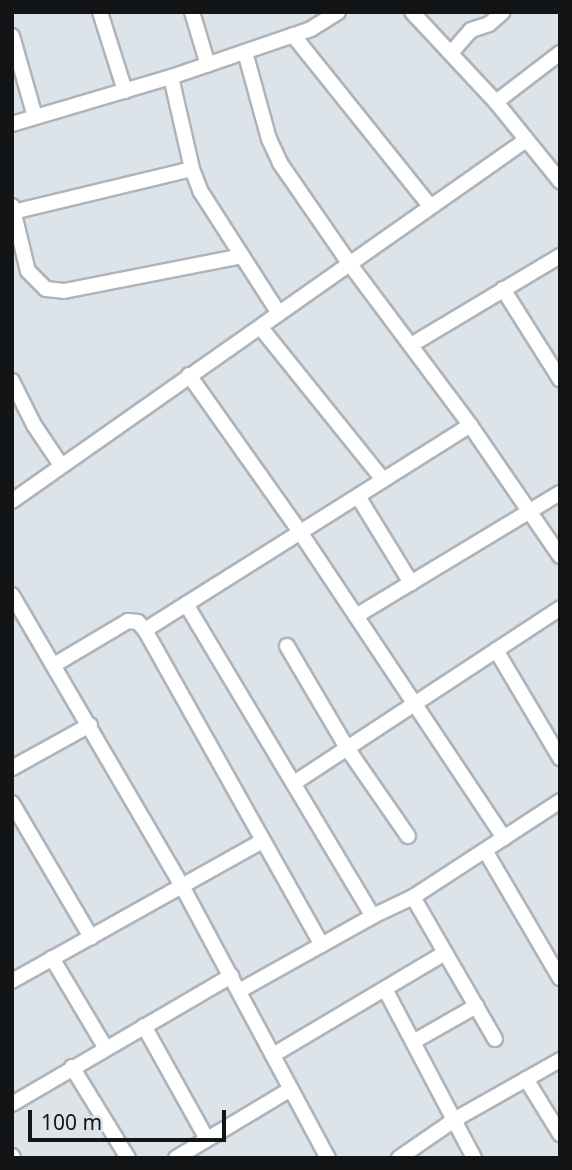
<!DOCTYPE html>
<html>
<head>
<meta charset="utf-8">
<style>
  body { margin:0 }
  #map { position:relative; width:572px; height:1170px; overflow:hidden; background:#dde4e9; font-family:"Noto Sans",sans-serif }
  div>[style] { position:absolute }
  .roads { filter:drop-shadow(2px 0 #aeb4ba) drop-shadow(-2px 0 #aeb4ba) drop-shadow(0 2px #aeb4ba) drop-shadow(0 -2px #aeb4ba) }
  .street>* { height:14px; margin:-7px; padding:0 7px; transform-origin:7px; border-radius:7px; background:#fff }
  span { translate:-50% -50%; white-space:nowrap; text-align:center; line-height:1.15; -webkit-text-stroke:5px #dde4e9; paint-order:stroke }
  .frame { position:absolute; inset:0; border:14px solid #121416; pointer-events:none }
  .scale { position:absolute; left:28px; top:1110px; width:198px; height:32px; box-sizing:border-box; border:4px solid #121416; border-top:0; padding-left:9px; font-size:21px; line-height:24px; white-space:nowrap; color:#121416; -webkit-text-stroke:5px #dde4e9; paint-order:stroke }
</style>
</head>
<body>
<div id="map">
  <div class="roads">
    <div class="street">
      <div style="left:100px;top:12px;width:83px;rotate:72.4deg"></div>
      <div style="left:192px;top:12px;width:55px;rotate:73.2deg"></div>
      <div style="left:412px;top:12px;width:123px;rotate:47deg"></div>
      <div style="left:496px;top:102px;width:102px;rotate:51deg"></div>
      <div style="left:293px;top:35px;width:219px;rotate:51.3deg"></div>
      <div style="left:12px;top:36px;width:84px;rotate:74.1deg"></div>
      <div style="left:245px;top:52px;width:90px;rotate:74.6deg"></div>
      <div style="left:269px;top:139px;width:26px;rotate:65deg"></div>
      <div style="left:280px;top:163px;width:121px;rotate:55.4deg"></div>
      <div style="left:349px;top:263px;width:202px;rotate:53.2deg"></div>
      <div style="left:470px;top:425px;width:159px;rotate:55.5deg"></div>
      <div style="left:451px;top:53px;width:30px;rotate:-49deg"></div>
      <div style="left:471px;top:30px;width:19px;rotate:-18deg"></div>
      <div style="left:489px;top:24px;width:18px;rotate:-41deg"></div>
      <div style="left:171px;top:77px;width:94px;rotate:77.1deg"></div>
      <div style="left:192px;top:169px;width:25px;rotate:69deg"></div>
      <div style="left:201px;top:192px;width:143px;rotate:57.3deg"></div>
      <div style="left:496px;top:102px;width:81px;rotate:-37.4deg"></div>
      <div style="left:12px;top:124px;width:166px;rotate:-16.5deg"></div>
      <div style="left:171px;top:77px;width:148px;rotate:-18.9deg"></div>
      <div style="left:311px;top:29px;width:32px;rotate:-32deg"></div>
      <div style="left:12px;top:206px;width:67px;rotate:76.2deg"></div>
      <div style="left:28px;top:271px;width:25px;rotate:45deg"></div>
      <div style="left:46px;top:289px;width:18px;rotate:6deg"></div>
      <div style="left:64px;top:291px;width:181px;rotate:-11.1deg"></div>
      <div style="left:13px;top:212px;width:184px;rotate:-13.5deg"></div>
      <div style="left:503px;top:289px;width:107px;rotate:57.7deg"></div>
      <div style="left:261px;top:328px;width:195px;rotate:51.2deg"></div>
      <div style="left:411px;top:345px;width:174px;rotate:-30.9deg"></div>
      <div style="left:189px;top:375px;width:192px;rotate:54.7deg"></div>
      <div style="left:300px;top:532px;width:368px;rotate:56.3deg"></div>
      <div style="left:12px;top:381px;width:49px;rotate:63.4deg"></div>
      <div style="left:34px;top:425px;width:48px;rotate:56deg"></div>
      <div style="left:359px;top:498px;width:100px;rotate:58.5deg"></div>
      <div style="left:12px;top:501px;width:628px;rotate:-35.08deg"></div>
      <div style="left:12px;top:595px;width:337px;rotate:59.7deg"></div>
      <div style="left:182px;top:886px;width:309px;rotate:61.8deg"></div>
      <div style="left:186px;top:604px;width:364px;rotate:59.1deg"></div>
      <div style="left:356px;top:616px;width:238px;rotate:-31.1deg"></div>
      <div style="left:145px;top:630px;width:384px;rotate:-32.2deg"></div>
      <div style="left:287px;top:646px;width:118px;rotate:59.5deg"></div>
      <div style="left:347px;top:748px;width:107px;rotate:55.3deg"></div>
      <div style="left:496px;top:650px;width:126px;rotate:59.3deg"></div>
      <div style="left:54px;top:665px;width:86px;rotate:-30.7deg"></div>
      <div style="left:128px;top:621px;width:10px;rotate:6deg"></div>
      <div style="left:138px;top:622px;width:11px;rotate:49deg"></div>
      <div style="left:145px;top:630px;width:361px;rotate:60.7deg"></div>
      <div style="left:12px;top:768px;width:89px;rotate:-28.9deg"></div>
      <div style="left:294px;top:783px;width:318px;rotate:-33.3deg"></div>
      <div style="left:12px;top:803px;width:156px;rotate:59.5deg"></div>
      <div style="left:486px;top:852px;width:146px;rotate:59.6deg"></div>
      <div style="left:413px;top:897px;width:164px;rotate:60deg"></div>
      <div style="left:52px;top:958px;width:104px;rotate:59.2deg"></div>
      <div style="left:12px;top:981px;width:287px;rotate:-29.2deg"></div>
      <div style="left:385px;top:989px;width:191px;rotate:62.2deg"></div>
      <div style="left:239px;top:991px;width:154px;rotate:-29.2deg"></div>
      <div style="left:373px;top:916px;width:44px;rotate:-25.4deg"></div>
      <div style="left:413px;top:897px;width:176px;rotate:-33.1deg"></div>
      <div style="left:144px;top:1026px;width:129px;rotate:60.9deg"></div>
      <div style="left:413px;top:1042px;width:73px;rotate:-29.7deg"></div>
      <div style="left:273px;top:1055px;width:200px;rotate:-30.7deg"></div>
      <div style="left:72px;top:1067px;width:107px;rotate:58.4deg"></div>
      <div style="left:526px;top:1079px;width:65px;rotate:58.3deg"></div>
      <div style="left:12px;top:1104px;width:254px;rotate:-30.3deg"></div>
      <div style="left:12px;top:1156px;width:2px;rotate:63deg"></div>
      <div style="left:176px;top:1158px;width:134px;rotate:-31deg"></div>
      <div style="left:399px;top:1158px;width:67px;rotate:-34.6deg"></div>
      <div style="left:454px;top:1120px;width:122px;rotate:-29.5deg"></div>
    </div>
  </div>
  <div class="frame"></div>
  <div class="scale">100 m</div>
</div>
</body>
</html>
